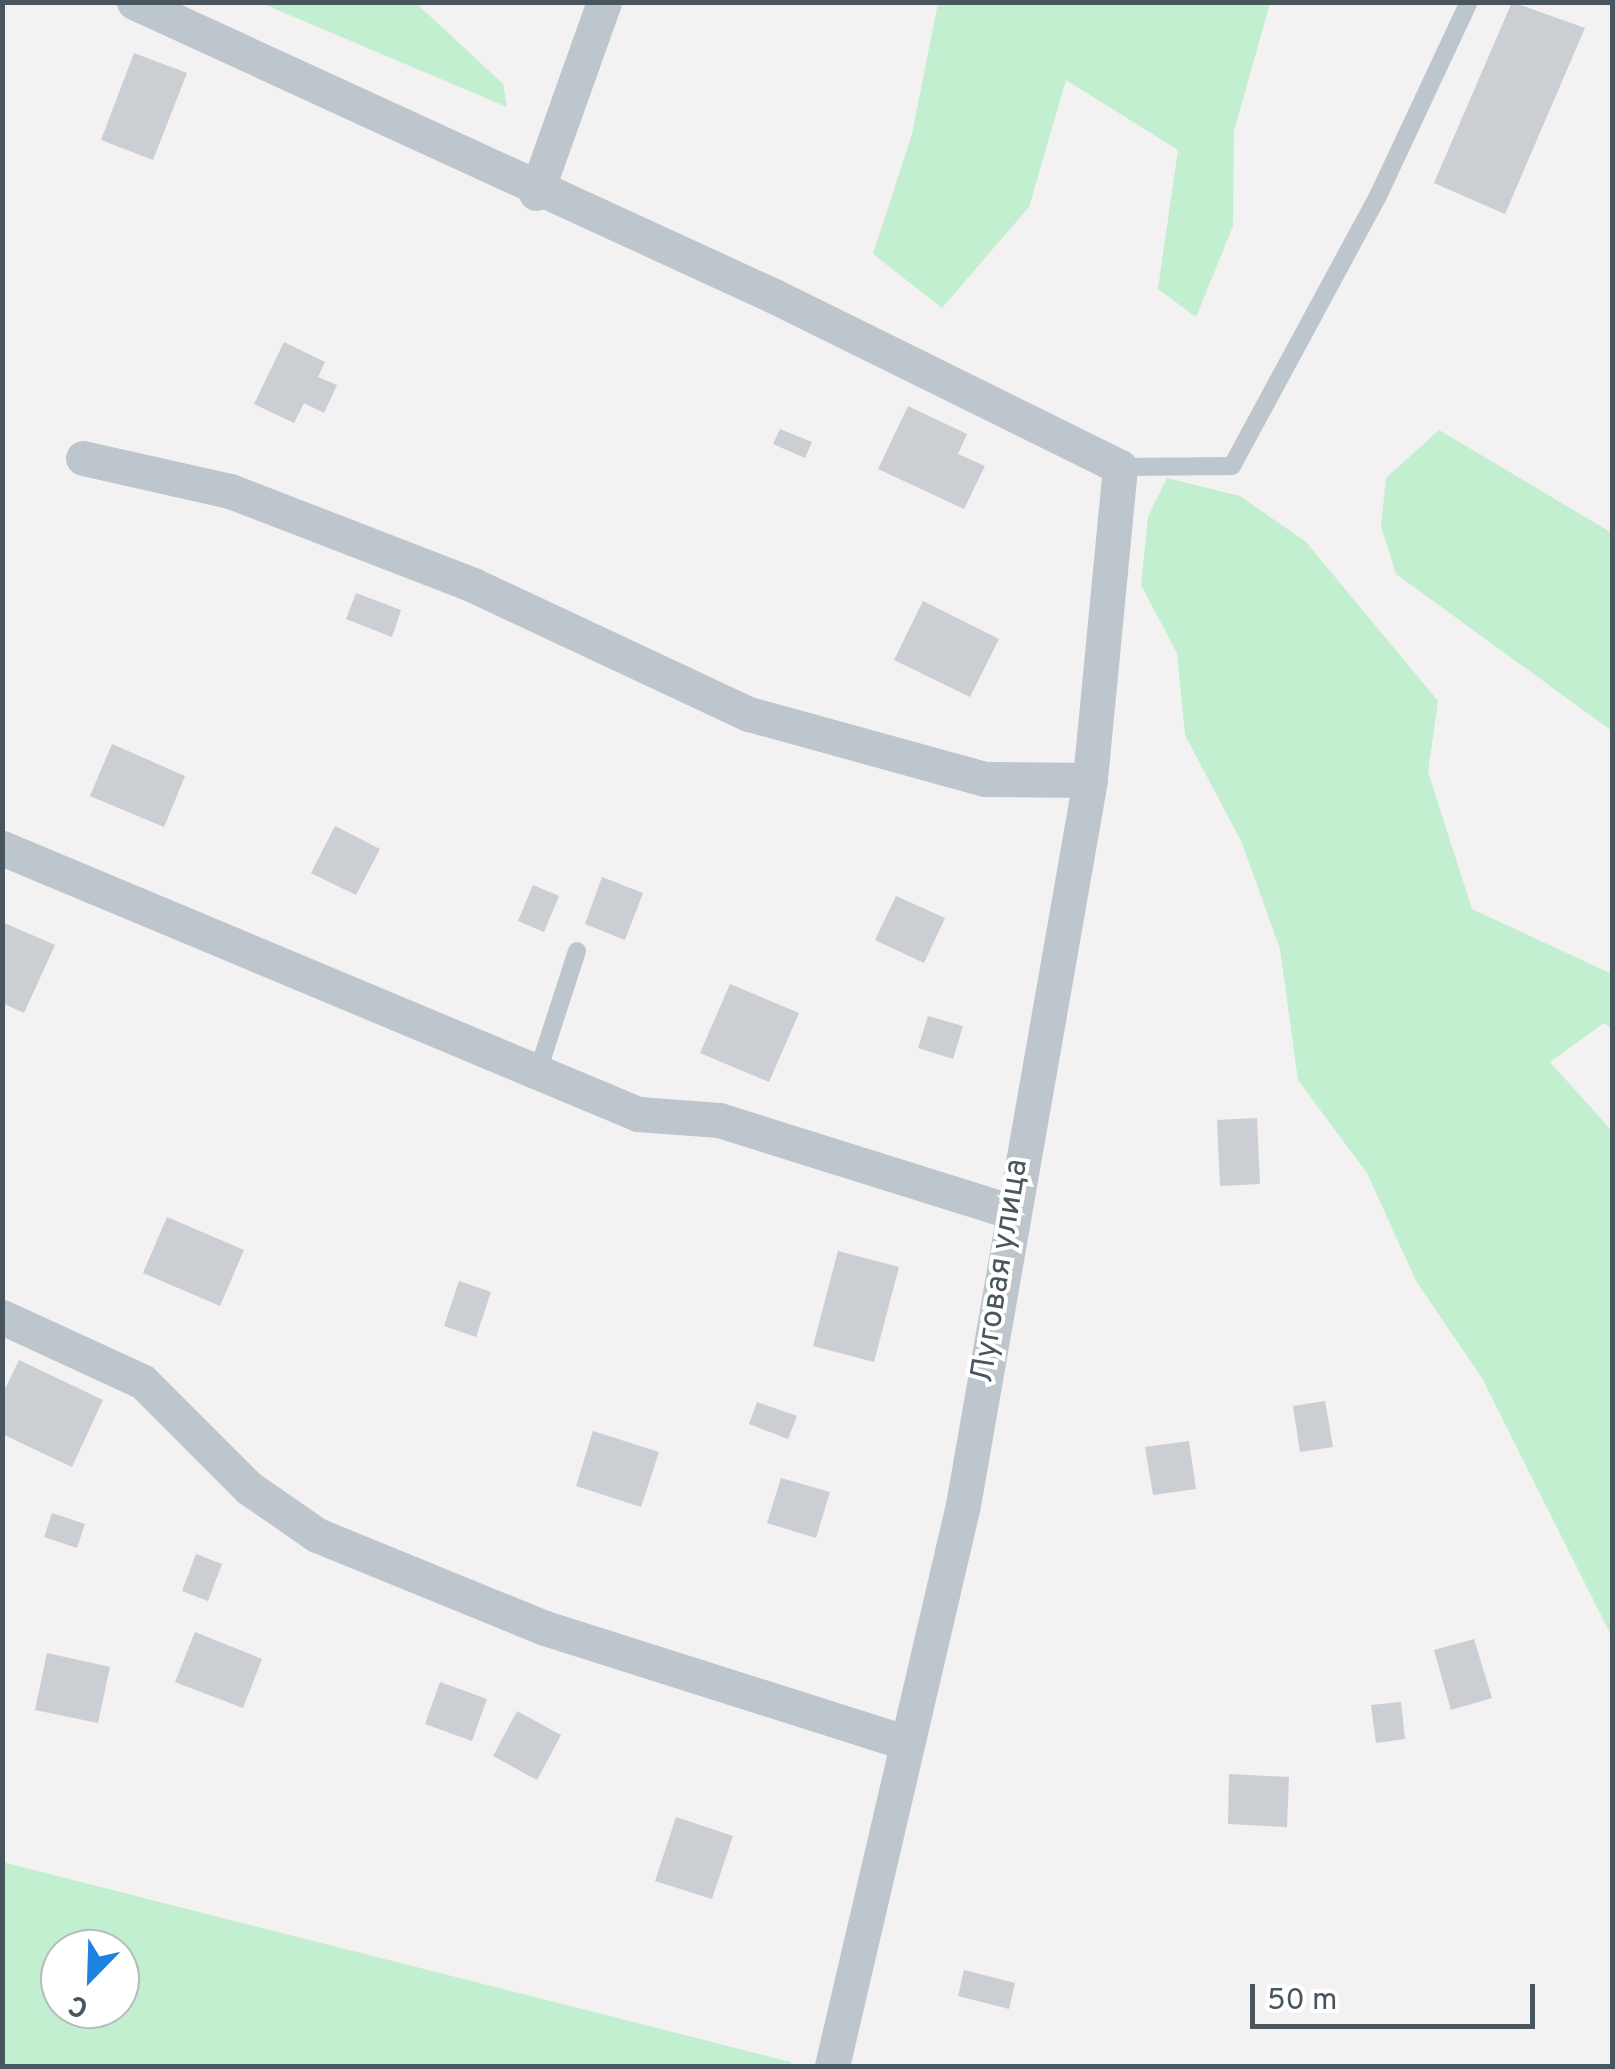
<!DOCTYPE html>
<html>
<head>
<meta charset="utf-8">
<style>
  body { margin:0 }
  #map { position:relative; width:1615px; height:2069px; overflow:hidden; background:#f3f1f1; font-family:Overpass,sans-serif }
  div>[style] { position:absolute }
  .green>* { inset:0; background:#c1efcf }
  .building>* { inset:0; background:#cbced3 }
  .lane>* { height:18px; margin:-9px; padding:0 9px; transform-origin:9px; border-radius:9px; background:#bdc6cd }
  .street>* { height:35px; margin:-17.5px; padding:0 17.5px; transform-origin:17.5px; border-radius:17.5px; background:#bdc6cd }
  span { translate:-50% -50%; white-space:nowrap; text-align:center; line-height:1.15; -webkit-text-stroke:8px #fff; paint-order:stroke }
  .street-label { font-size:32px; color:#49565e }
  .frame { position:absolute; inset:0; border:5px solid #49565e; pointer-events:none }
  .north { position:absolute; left:40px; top:1929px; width:100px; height:100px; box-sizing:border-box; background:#fff; border:2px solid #b6bbbf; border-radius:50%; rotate:203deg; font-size:28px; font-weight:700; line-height:40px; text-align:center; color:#49565e }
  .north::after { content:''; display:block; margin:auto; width:35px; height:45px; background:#1e82e0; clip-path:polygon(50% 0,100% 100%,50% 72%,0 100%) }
  .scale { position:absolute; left:1250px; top:1984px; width:285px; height:45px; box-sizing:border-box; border:5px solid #49565e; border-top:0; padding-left:12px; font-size:30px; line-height:35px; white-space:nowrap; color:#49565e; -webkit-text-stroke:8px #fff; paint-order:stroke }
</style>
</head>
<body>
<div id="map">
  <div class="green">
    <div style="clip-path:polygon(261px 3px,416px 3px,503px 84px,507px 107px)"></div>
    <div style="clip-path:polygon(938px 3px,1270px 3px,1234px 131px,1233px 226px,1196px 317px,1158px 289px,1178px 150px,1066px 80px,1029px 207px,942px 308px,873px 254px,912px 134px)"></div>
    <div style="clip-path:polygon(1439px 430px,1612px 533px,1612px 731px,1396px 574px,1381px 526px,1386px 478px)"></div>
    <div style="clip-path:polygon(1167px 478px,1240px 496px,1306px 542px,1438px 701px,1428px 772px,1472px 909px,1612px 974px,1612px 1029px,1604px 1023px,1550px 1062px,1612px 1131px,1612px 1637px,1482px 1378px,1416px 1281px,1367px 1173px,1298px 1080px,1280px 949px,1242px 843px,1185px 735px,1177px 653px,1141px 585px,1148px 517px)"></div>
    <div style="clip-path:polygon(evenodd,2px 1862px,791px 2062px,791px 2066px,3px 2066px,2px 1862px,120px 1949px,120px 2009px,60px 2009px,60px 1949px,120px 1949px)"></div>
  </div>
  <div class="building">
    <div style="clip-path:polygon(1512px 2px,1585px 28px,1505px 214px,1434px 183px)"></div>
    <div style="clip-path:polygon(134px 53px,187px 73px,153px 160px,101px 140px)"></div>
    <div style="clip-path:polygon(284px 342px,325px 362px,318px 377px,337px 385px,324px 413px,304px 403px,294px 423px,254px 404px)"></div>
    <div style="clip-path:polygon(908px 406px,967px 434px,958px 454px,985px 466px,964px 509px,878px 469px)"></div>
    <div style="clip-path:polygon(780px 429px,812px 442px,805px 458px,773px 444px)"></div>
    <div style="clip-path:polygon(356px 593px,401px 610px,392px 637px,346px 619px)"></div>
    <div style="clip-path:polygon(923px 601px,999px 639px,970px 697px,894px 660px)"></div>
    <div style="clip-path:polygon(112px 744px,185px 776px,164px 827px,90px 796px)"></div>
    <div style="clip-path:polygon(335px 826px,380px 849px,356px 895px,311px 873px)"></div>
    <div style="clip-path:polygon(602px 877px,643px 893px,625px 940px,585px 924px)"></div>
    <div style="clip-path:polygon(533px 885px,559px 896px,544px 932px,518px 921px)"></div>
    <div style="clip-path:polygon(896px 896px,945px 918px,924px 963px,875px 940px)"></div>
    <div style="clip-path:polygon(2px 922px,55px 945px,24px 1013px,2px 1003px)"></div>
    <div style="clip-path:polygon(730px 984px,799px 1013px,769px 1082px,700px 1053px)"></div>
    <div style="clip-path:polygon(928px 1016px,963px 1026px,953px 1059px,918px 1048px)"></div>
    <div style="clip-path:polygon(1257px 1118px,1260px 1184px,1220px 1186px,1217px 1120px)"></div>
    <div style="clip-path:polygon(167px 1217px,244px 1250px,220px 1306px,143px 1273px)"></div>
    <div style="clip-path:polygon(838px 1251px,899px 1267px,874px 1362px,813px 1346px)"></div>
    <div style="clip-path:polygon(459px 1281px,491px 1292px,476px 1337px,444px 1326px)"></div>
    <div style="clip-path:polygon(19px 1360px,103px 1400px,72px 1467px,2px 1434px,2px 1395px)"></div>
    <div style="clip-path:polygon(1325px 1401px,1333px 1447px,1300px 1452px,1293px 1406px)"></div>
    <div style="clip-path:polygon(757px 1402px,797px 1416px,788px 1439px,749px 1424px)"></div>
    <div style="clip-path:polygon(593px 1431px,659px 1452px,641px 1507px,576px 1486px)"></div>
    <div style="clip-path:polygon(1189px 1441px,1196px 1489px,1153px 1495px,1145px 1447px)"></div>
    <div style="clip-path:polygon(781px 1478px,830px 1492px,816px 1538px,767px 1523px)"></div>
    <div style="clip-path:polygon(52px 1513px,85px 1524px,77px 1548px,44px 1537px)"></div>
    <div style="clip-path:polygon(196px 1554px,222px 1564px,208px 1601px,182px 1591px)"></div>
    <div style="clip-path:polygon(195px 1632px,262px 1659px,243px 1708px,175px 1682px)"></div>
    <div style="clip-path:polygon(1474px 1639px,1492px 1698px,1451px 1710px,1434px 1650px)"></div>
    <div style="clip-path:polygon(47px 1653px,110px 1667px,98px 1723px,35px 1710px)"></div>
    <div style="clip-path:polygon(440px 1682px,487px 1699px,472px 1741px,425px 1724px)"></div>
    <div style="clip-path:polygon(1401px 1702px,1405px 1739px,1376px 1743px,1371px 1705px)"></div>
    <div style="clip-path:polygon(517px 1711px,561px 1735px,537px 1780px,493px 1756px)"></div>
    <div style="clip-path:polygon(1229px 1774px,1289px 1777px,1287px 1827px,1228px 1824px)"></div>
    <div style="clip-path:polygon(676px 1817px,733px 1836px,712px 1899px,655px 1881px)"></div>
    <div style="clip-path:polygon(964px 1970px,1015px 1983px,1009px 2009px,958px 1996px)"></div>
  </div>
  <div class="lane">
    <div style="left:1120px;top:467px;width:112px;rotate:-0.5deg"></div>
    <div style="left:1232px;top:466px;width:307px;rotate:-61.6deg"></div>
    <div style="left:1378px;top:196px;width:214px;rotate:-64.9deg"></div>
    <div style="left:539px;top:1068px;width:123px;rotate:-72deg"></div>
  </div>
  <div class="street">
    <div style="left:134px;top:2px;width:702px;rotate:24.67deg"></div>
    <div style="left:772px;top:295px;width:388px;rotate:26.3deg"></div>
    <div style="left:1120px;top:467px;width:314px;rotate:95.5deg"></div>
    <div style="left:1090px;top:780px;width:736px;rotate:99.94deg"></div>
    <div style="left:963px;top:1505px;width:576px;rotate:103.14deg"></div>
    <div style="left:536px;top:193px;width:203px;rotate:-70.4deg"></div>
    <div style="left:83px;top:458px;width:151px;rotate:12.7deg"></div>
    <div style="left:230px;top:491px;width:261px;rotate:21.1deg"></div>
    <div style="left:473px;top:585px;width:305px;rotate:25.1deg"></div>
    <div style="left:749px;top:714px;width:245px;rotate:15.4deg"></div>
    <div style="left:985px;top:779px;width:105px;rotate:0.5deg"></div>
    <div style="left:2px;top:848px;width:689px;rotate:22.7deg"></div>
    <div style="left:638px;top:1114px;width:81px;rotate:4.2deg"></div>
    <div style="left:719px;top:1120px;width:304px;rotate:17.4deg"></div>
    <div style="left:2px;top:1317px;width:155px;rotate:24.7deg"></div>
    <div style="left:143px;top:1382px;width:150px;rotate:45deg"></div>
    <div style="left:249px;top:1488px;width:83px;rotate:34.7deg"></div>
    <div style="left:317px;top:1535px;width:246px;rotate:22.2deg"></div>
    <div style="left:545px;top:1628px;width:377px;rotate:17.6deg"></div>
  </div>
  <div class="street-label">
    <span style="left:1001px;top:1271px;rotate:-81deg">Луговая улица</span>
  </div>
  <div class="frame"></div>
  <div class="north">С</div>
  <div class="scale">50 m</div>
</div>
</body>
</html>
